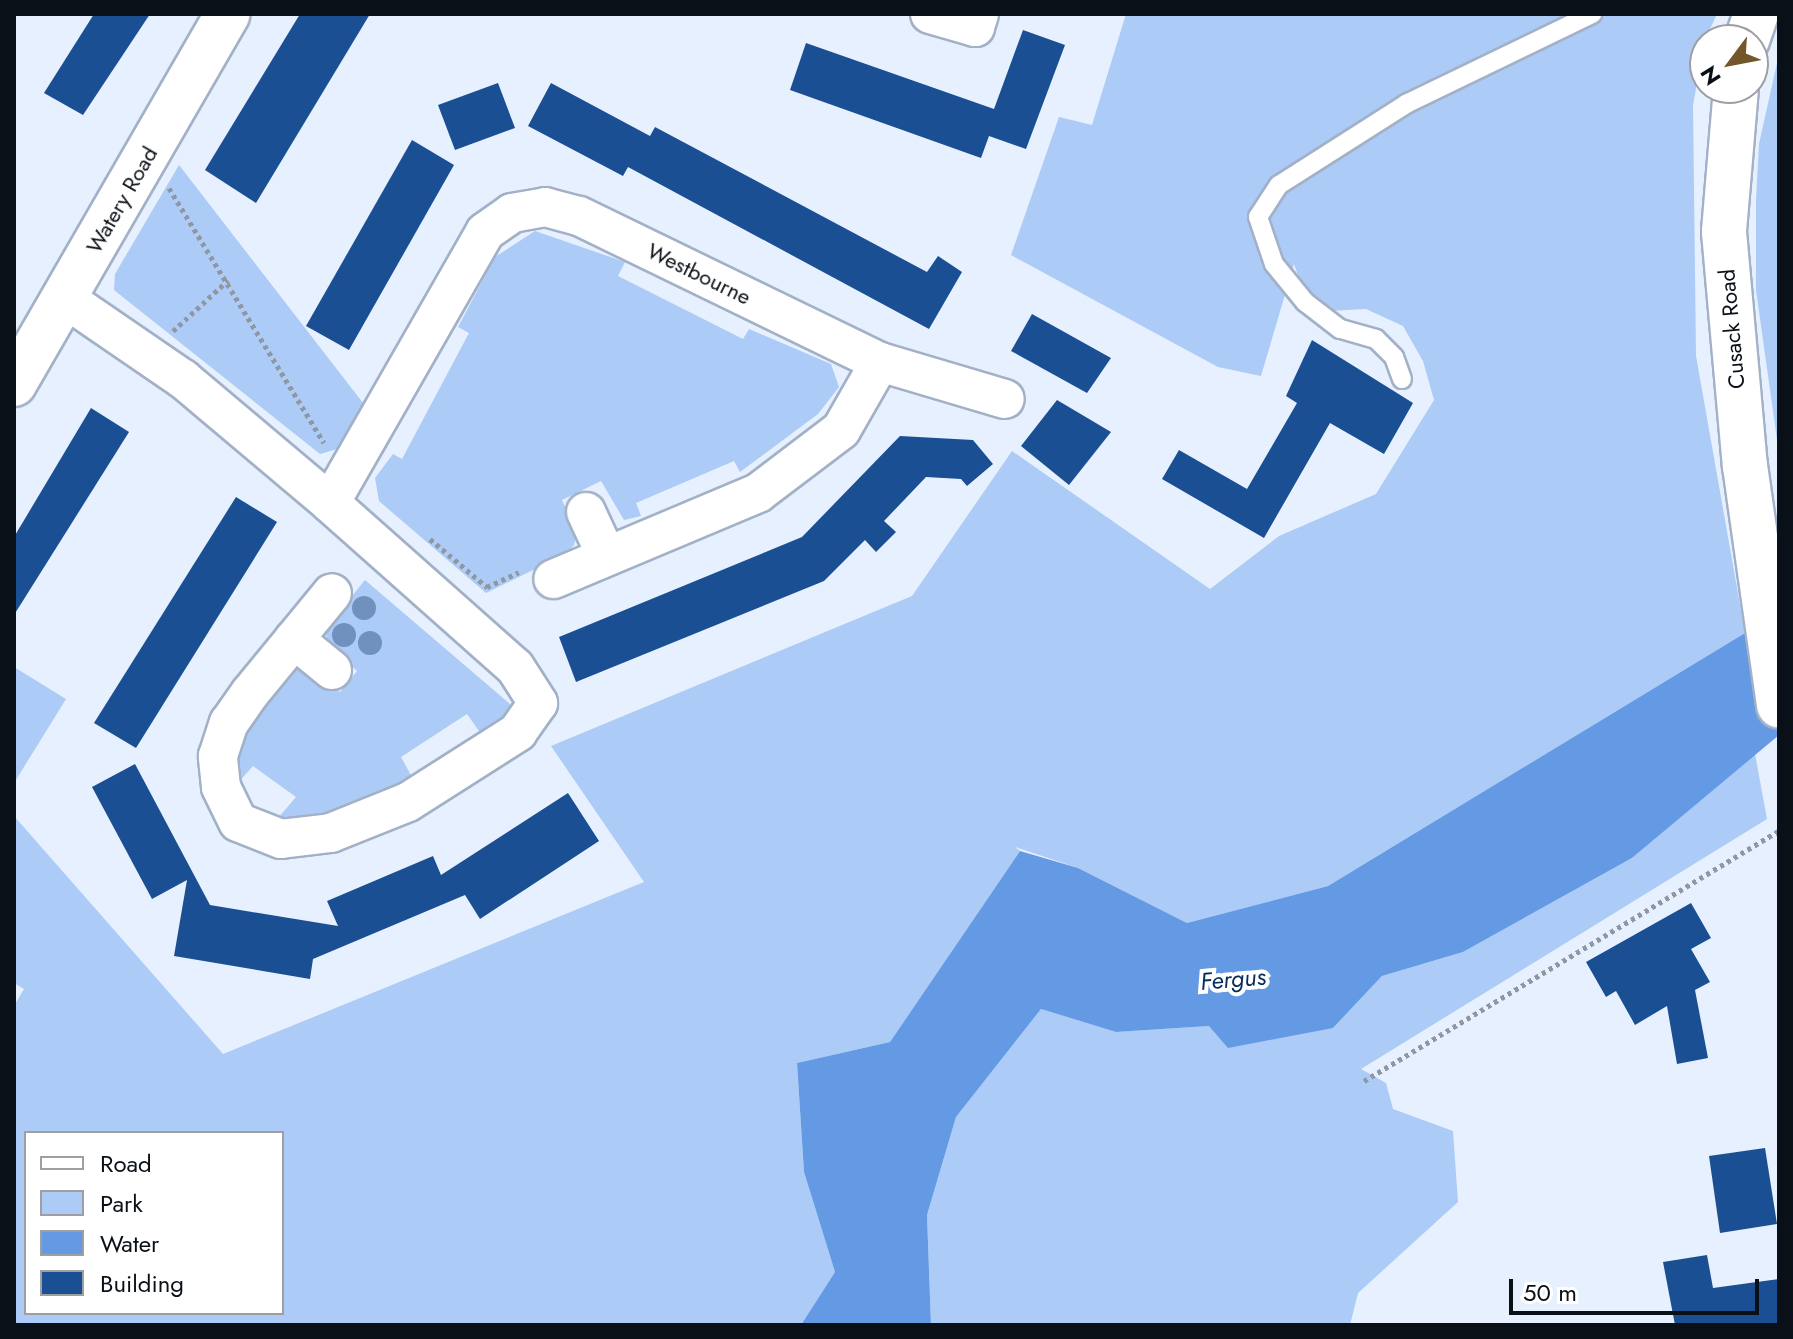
<!DOCTYPE html>
<html>
<head>
<meta charset="utf-8">
<style>
  body { margin:0 }
  #map { position:relative; width:1793px; height:1339px; overflow:hidden; background:#e6f0fe; font-family:Jost,sans-serif }
  div>[style] { position:absolute }
  .green>* { inset:0; background:#accbf6 }
  .water>* { inset:0; background:#649ae4 }
  .building>* { inset:0; background:#1b4f93 }
  .path>* { height:5px; margin-top:-2.5px; transform-origin:0; background:repeating-linear-gradient(90deg,#8e97a2 0 4px,transparent 0 8px) }
  .roads { filter:drop-shadow(2px 0 #a2b1c7) drop-shadow(-2px 0 #a2b1c7) drop-shadow(0 2px #a2b1c7) drop-shadow(0 -2px #a2b1c7) }
  .lane>* { height:18px; margin:-9px; padding:0 9px; transform-origin:9px; border-radius:9px; background:#fff }
  .street>* { height:38px; margin:-19px; padding:0 19px; transform-origin:19px; border-radius:19px; background:#fff }
  .secondary>* { height:44px; margin:-22px; padding:0 22px; transform-origin:22px; border-radius:22px; background:#fff }
  .trees>* { width:24px; height:24px; margin:-12px; border-radius:50%; background:#7091bd }
  span { translate:-50% -50%; white-space:nowrap; text-align:center; line-height:1.15; -webkit-text-stroke:8px #fff; paint-order:stroke }
  .street-label { font-size:22px; color:#0a1017 }
  .water-label { font-size:24px; color:#072c5a; font-style:italic }
  .frame { position:absolute; inset:0; border:16px solid #0a1017; pointer-events:none }
  .legend { position:absolute; left:24px; top:1131px; width:260px; height:184px; box-sizing:border-box; background:#fff; border:2px solid #9d9fa2; margin:0; padding:10px 14px; list-style:none; font-size:24px; color:#0a1017 }
  .legend li { display:flex; align-items:center; gap:16px; height:40px }
  .legend b { width:40px; border:2px solid #9d9fa2 }
  .north { position:absolute; left:1689px; top:24px; width:80px; height:80px; box-sizing:border-box; background:#fff; border:2px solid #9d9fa2; border-radius:50%; rotate:238deg; font-size:22px; font-weight:700; line-height:32px; text-align:center; color:#0a1017 }
  .north::after { content:''; display:block; margin:auto; width:28px; height:36px; background:#73562a; clip-path:polygon(50% 0,100% 100%,50% 72%,0 100%) }
  .scale { position:absolute; left:1509px; top:1279px; width:250px; height:36px; box-sizing:border-box; border:4px solid #0a1017; border-top:0; padding-left:10px; font-size:24px; line-height:28px; white-space:nowrap; color:#0a1017; -webkit-text-stroke:6px #fff; paint-order:stroke }
</style>
</head>
<body>
<div id="map">
  <div class="green">
    <div style="clip-path:polygon(evenodd,1126px 14px,1717px 14px,1705px 40px,1693px 105px,1696px 356px,1745px 633px,1328px 886px,1187px 923px,1078px 868px,1015px 847px,1020px 851px,890px 1042px,797px 1063px,804px 1172px,835px 1272px,801px 1325px,14px 1325px,14px 1006px,24px 989px,14px 983px,14px 816px,223px 1054px,644px 882px,551px 746px,912px 596px,1012px 451px,1210px 589px,1279px 536px,1376px 494px,1434px 400px,1423px 361px,1403px 326px,1366px 309px,1329px 311px,1302px 286px,1294px 264px,1261px 376px,1218px 367px,1011px 255px,1059px 117px,1092px 125px,1126px 14px,26px 1133px,282px 1133px,282px 1313px,26px 1313px,26px 1133px)"></div>
    <div style="clip-path:polygon(1779px 54px,1779px 454px,1756px 290px,1756px 200px,1759px 144px)"></div>
    <div style="clip-path:polygon(179px 165px,363px 403px,337px 449px,320px 454px,114px 290px,115px 274px)"></div>
    <div style="clip-path:polygon(535px 231px,625px 262px,618px 276px,743px 339px,749px 329px,831px 364px,839px 387px,818px 414px,740px 472px,734px 461px,636px 503px,641px 516px,624px 520px,601px 481px,562px 500px,577px 532px,574px 545px,564px 555px,486px 593px,379px 501px,375px 478px,393px 454px,402px 459px,469px 333px,458px 327px,495px 257px)"></div>
    <div style="clip-path:polygon(365px 580px,510px 704px,508px 722px,481px 734px,467px 714px,401px 757px,413px 779px,335px 816px,302px 821px,279px 817px,296px 797px,253px 766px,236px 785px,231px 764px,238px 739px,282px 675px,300px 667px,312px 670px,340px 692px,357px 671px,328px 644px,325px 629px)"></div>
    <div style="clip-path:polygon(14px 667px,66px 699px,14px 783px)"></div>
    <div style="clip-path:polygon(1755px 754px,1767px 819px,1361px 1069px,1386px 1083px,1393px 1109px,1453px 1131px,1458px 1202px,1358px 1293px,1350px 1325px,931px 1325px,927px 1215px,956px 1117px,1041px 1009px,1116px 1032px,1209px 1026px,1333px 1028px,1382px 976px,1463px 952px,1632px 858px)"></div>
  </div>
  <div class="water">
    <div style="clip-path:polygon(1779px 621px,1779px 735px,1632px 858px,1463px 952px,1382px 976px,1333px 1028px,1228px 1048px,1209px 1026px,1116px 1032px,1041px 1009px,956px 1117px,927px 1215px,931px 1325px,801px 1325px,835px 1272px,804px 1172px,797px 1063px,890px 1042px,1020px 851px,1078px 868px,1187px 923px,1328px 886px,1745px 633px)"></div>
  </div>
  <div class="building">
    <div style="clip-path:polygon(94px 14px,150px 14px,83px 115px,44px 93px)"></div>
    <div style="clip-path:polygon(300px 14px,370px 14px,256px 203px,205px 170px)"></div>
    <div style="clip-path:polygon(1023px 30px,1065px 45px,1026px 149px,989px 136px,981px 158px,790px 90px,806px 43px,994px 109px)"></div>
    <div style="clip-path:polygon(498px 83px,515px 128px,455px 150px,438px 105px)"></div>
    <div style="clip-path:polygon(551px 83px,650px 136px,655px 127px,927px 272px,938px 256px,962px 272px,929px 329px,628px 167px,623px 176px,528px 126px)"></div>
    <div style="clip-path:polygon(412px 140px,454px 165px,349px 350px,306px 326px)"></div>
    <div style="clip-path:polygon(1032px 314px,1111px 358px,1087px 393px,1011px 351px)"></div>
    <div style="clip-path:polygon(1312px 340px,1413px 403px,1384px 454px,1330px 423px,1264px 538px,1162px 479px,1179px 450px,1247px 489px,1297px 403px,1286px 396px)"></div>
    <div style="clip-path:polygon(1057px 400px,1111px 432px,1069px 485px,1021px 446px)"></div>
    <div style="clip-path:polygon(91px 408px,129px 432px,14px 615px,14px 537px)"></div>
    <div style="clip-path:polygon(900px 436px,973px 440px,993px 464px,967px 486px,961px 479px,926px 477px,884px 521px,896px 532px,876px 552px,865px 540px,824px 581px,576px 682px,559px 637px,802px 537px)"></div>
    <div style="clip-path:polygon(236px 497px,277px 522px,136px 748px,94px 723px)"></div>
    <div style="clip-path:polygon(135px 764px,210px 905px,252px 912px,338px 926px,327px 901px,433px 856px,441px 875px,568px 793px,599px 841px,480px 919px,465px 895px,313px 959px,310px 979px,174px 956px,187px 880px,152px 899px,92px 787px)"></div>
    <div style="clip-path:polygon(1691px 903px,1711px 938px,1691px 949px,1710px 982px,1695px 990px,1708px 1058px,1677px 1064px,1667px 1006px,1635px 1025px,1616px 991px,1606px 997px,1586px 962px)"></div>
    <div style="clip-path:polygon(1765px 1148px,1777px 1224px,1720px 1233px,1709px 1156px)"></div>
    <div style="clip-path:polygon(1707px 1255px,1713px 1288px,1779px 1279px,1779px 1325px,1675px 1325px,1663px 1262px)"></div>
  </div>
  <div class="path">
    <div style="left:169px;top:188px;width:298px;rotate:58.7deg"></div>
    <div style="left:173px;top:331px;width:75px;rotate:-42.8deg"></div>
    <div style="left:430px;top:539px;width:75px;rotate:40.1deg"></div>
    <div style="left:487px;top:587px;width:35px;rotate:-25deg"></div>
    <div style="left:1364px;top:1081px;width:484px;rotate:-31.1deg"></div>
  </div>
  <div class="roads">
    <div class="lane">
      <div style="left:1402px;top:379px;width:23px;rotate:-110deg"></div>
      <div style="left:1394px;top:357px;width:25px;rotate:-135deg"></div>
      <div style="left:1376px;top:339px;width:37px;rotate:-164deg"></div>
      <div style="left:1340px;top:329px;width:44px;rotate:-142.4deg"></div>
      <div style="left:1305px;top:302px;width:49px;rotate:-129.2deg"></div>
      <div style="left:1274px;top:264px;width:50px;rotate:-108.8deg"></div>
      <div style="left:1258px;top:217px;width:38px;rotate:-57deg"></div>
      <div style="left:1279px;top:185px;width:151px;rotate:-32.5deg"></div>
      <div style="left:1406px;top:104px;width:207px;rotate:-25.8deg"></div>
    </div>
    <div class="street">
      <div style="left:930px;top:14px;width:47px;rotate:16.1deg"></div>
      <div style="left:975px;top:27px;width:14px;rotate:-73deg"></div>
      <div style="left:66px;top:299px;width:142px;rotate:34.4deg"></div>
      <div style="left:183px;top:379px;width:192px;rotate:40.1deg"></div>
      <div style="left:330px;top:503px;width:312px;rotate:-60.2deg"></div>
      <div style="left:485px;top:232px;width:33px;rotate:-35deg"></div>
      <div style="left:512px;top:213px;width:34px;rotate:-10deg"></div>
      <div style="left:545px;top:207px;width:35px;rotate:15deg"></div>
      <div style="left:579px;top:216px;width:335px;rotate:25.9deg"></div>
      <div style="left:880px;top:362px;width:78px;rotate:119.8deg"></div>
      <div style="left:841px;top:430px;width:104px;rotate:142.8deg"></div>
      <div style="left:758px;top:493px;width:222px;rotate:157.2deg"></div>
      <div style="left:880px;top:362px;width:130px;rotate:16.5deg"></div>
      <div style="left:330px;top:503px;width:247px;rotate:41.6deg"></div>
      <div style="left:515px;top:667px;width:43px;rotate:57.4deg"></div>
      <div style="left:538px;top:703px;width:35px;rotate:125deg"></div>
      <div style="left:518px;top:732px;width:130px;rotate:147.5deg"></div>
      <div style="left:408px;top:802px;width:83px;rotate:158.1deg"></div>
      <div style="left:331px;top:833px;width:50px;rotate:173.2deg"></div>
      <div style="left:281px;top:839px;width:46px;rotate:-158.4deg"></div>
      <div style="left:238px;top:822px;width:39px;rotate:-116deg"></div>
      <div style="left:221px;top:787px;width:31px;rotate:-96deg"></div>
      <div style="left:218px;top:756px;width:35px;rotate:-72deg"></div>
      <div style="left:229px;top:723px;width:37px;rotate:-55deg"></div>
      <div style="left:250px;top:693px;width:129px;rotate:-50.6deg"></div>
      <div style="left:586px;top:512px;width:47px;rotate:65.1deg"></div>
      <div style="left:294px;top:639px;width:49px;rotate:39.2deg"></div>
    </div>
    <div class="secondary">
      <div style="left:1747px;top:40px;width:28px;rotate:-71deg"></div>
      <div style="left:1736px;top:88px;width:144px;rotate:94.8deg"></div>
      <div style="left:1724px;top:232px;width:235px;rotate:84.9deg"></div>
      <div style="left:1745px;top:466px;width:242px;rotate:81.9deg"></div>
      <div style="left:14px;top:384px;width:427px;rotate:-60deg"></div>
    </div>
  </div>
  <div class="trees">
    <div style="left:364px;top:608px"></div>
    <div style="left:344px;top:635px"></div>
    <div style="left:370px;top:643px"></div>
  </div>
  <div class="street-label">
    <span style="left:122px;top:200px;rotate:-60deg">Watery Road</span>
    <span style="left:699px;top:274px;rotate:26deg">Westbourne</span>
    <span style="left:1732px;top:329px;rotate:-95deg">Cusack Road</span>
  </div>
  <div class="water-label">
    <span style="left:1233px;top:979px;rotate:-5deg">Fergus</span>
  </div>
  <div class="frame"></div>
  <ul class="legend">
  <li><b style="height:10px;background:#fff"></b>Road</li>
  <li><b style="height:22px;background:#accbf6"></b>Park</li>
  <li><b style="height:22px;background:#649ae4"></b>Water</li>
  <li><b style="height:22px;background:#1b4f93"></b>Building</li>
  </ul>
  <div class="north">N</div>
  <div class="scale">50 m</div>
</div>
</body>
</html>
